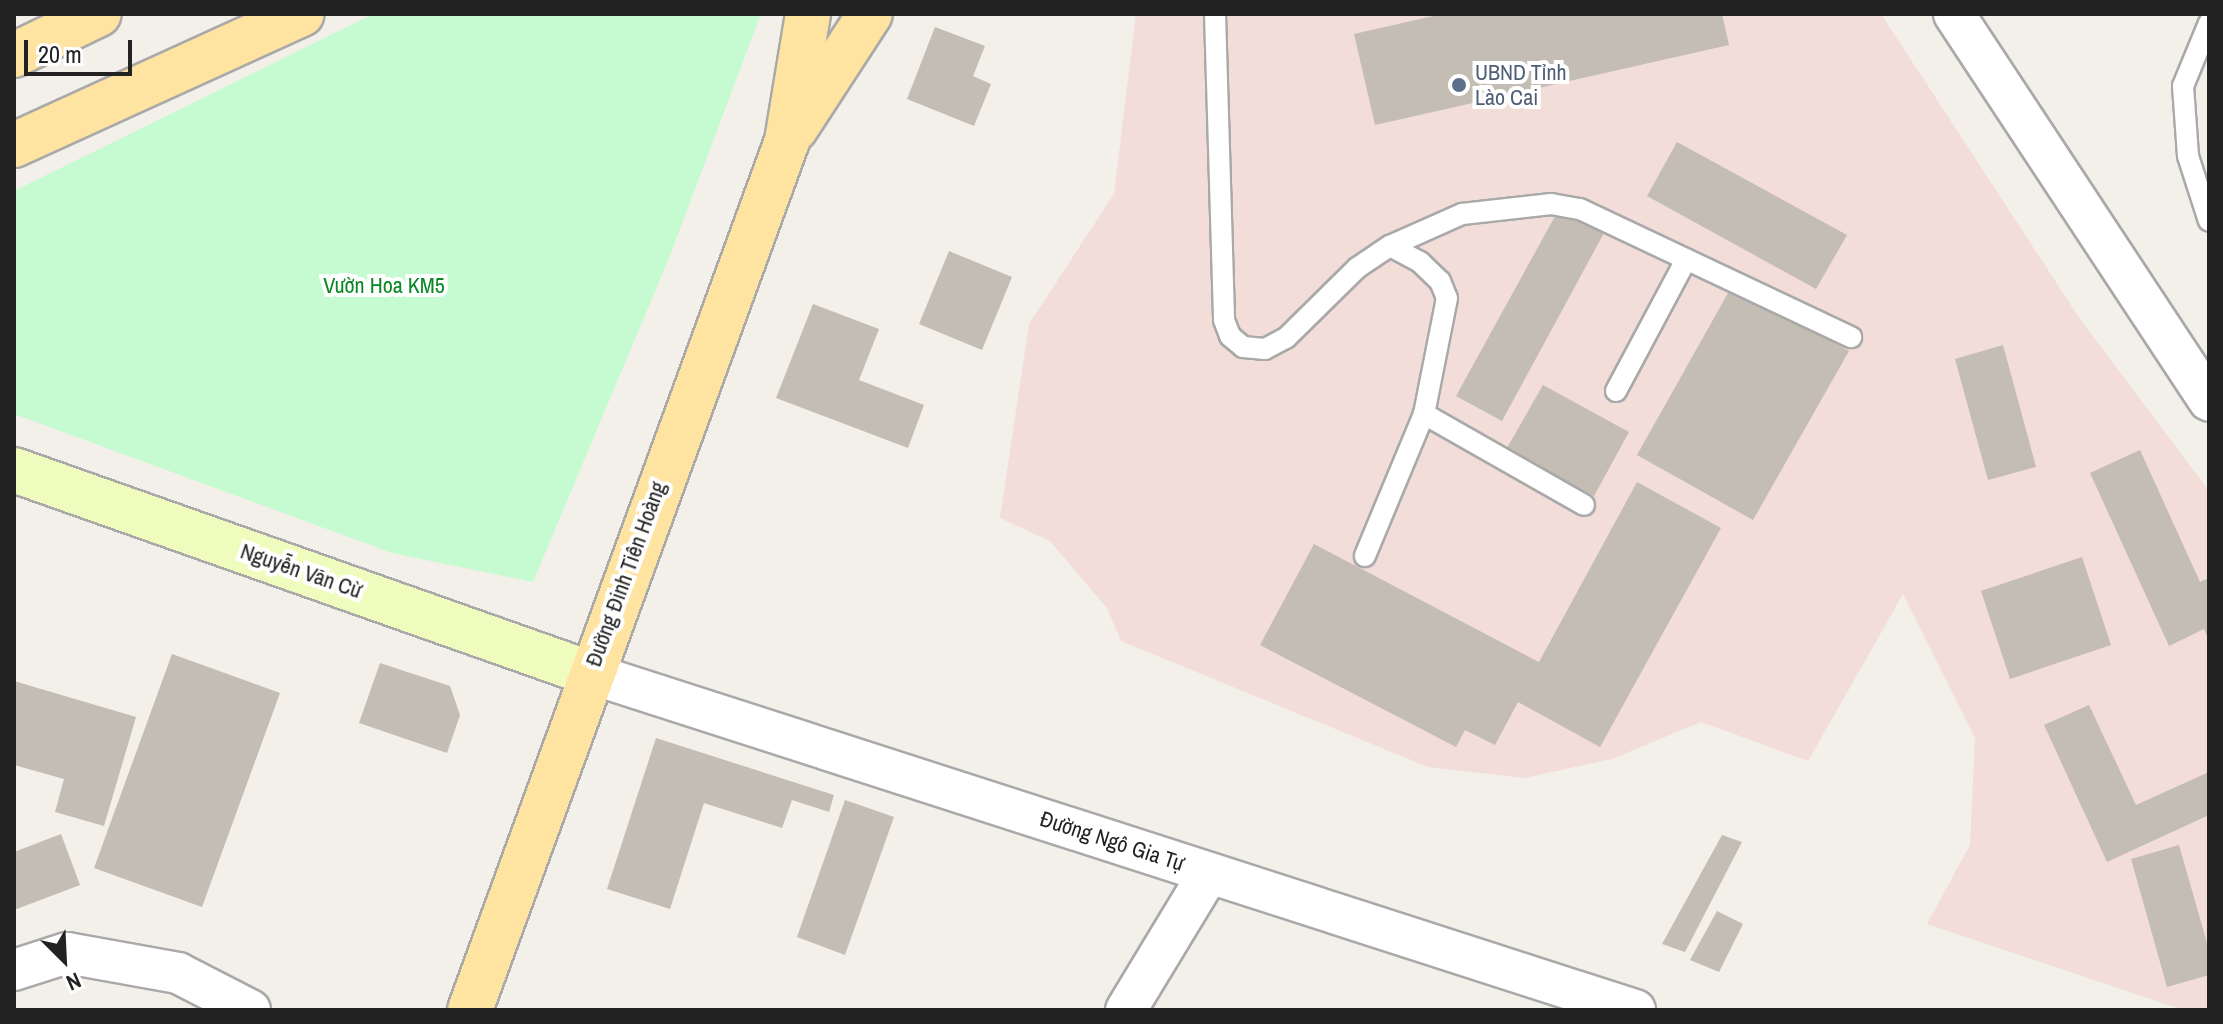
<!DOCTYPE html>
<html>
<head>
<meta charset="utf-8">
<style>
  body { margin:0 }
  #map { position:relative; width:2223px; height:1024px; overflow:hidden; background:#f2f0e8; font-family:"Archivo Narrow",sans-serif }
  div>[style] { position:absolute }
  .commercial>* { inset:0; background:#f3ddd8 }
  .park>* { inset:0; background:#c6fbd2 }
  .building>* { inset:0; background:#c3bdb4 }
  .roads { filter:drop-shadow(2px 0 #a9a9a9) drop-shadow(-2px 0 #a9a9a9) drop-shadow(0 2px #a9a9a9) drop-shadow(0 -2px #a9a9a9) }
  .service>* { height:20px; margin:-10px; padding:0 10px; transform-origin:10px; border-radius:10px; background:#fff }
  .minor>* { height:40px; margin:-20px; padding:0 20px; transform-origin:20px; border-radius:20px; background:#fff }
  .secondary>* { height:44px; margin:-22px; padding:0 22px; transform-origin:22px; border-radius:22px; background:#f0fcbd }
  .primary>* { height:44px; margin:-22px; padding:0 22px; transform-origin:22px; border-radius:22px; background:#ffe3a1 }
  .dots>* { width:22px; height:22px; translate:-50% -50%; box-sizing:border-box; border:4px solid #fff; border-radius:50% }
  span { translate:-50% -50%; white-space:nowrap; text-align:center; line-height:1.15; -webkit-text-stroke:8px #fff; paint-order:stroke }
  .service-label { font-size:22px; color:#4e5e75 }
  .left { translate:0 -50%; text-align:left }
  .park-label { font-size:22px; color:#088724 }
  .street-label { font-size:22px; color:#222 }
  .frame { position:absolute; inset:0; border:16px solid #222; pointer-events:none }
  .north { position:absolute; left:24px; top:920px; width:80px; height:80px; -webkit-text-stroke:6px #fff; paint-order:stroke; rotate:156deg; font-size:22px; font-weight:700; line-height:32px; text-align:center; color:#222 }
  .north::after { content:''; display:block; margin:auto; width:28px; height:36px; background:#222; clip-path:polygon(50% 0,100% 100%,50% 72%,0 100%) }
  .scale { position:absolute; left:24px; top:40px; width:108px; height:36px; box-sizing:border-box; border:4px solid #222; border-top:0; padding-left:10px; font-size:24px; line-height:28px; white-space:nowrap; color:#222; -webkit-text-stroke:6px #fff; paint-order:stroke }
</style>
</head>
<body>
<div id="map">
  <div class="commercial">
    <div style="clip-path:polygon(1136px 14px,1881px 14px,2080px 319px,2209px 491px,2209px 1010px,2183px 1010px,1927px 924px,1970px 845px,1975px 738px,1903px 594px,1808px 761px,1701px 722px,1612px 759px,1524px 778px,1428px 767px,1121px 641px,1107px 608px,1050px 541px,1000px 518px,1029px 324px,1114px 194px)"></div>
  </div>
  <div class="park">
    <div style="clip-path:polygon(373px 14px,761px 14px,669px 258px,533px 582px,392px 553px,14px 414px,14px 191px)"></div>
  </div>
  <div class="building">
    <div style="clip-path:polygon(1442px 14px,1722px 14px,1729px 45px,1375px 125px,1354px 34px)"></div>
    <div style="clip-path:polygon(935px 27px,985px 46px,973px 76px,991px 84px,974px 126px,907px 99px)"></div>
    <div style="clip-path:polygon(1677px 142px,1847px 235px,1816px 289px,1647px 196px)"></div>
    <div style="clip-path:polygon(1559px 209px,1604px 233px,1502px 421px,1456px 396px)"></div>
    <div style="clip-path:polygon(949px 251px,1012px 277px,982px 350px,919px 324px)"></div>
    <div style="clip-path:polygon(1732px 286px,1849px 351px,1753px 520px,1637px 455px)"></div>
    <div style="clip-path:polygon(813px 304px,879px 329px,859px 380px,924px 405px,908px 448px,776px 398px)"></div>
    <div style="clip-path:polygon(2003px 345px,2036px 467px,1988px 480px,1955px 359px)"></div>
    <div style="clip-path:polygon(1543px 385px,1629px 432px,1594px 496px,1507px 448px)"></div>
    <div style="clip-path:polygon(2140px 450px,2200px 582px,2209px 578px,2209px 641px,2204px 629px,2169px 646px,2090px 473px)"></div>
    <div style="clip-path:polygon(1637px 482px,1721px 528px,1600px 747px,1518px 702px,1495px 745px,1465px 730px,1456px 747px,1260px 645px,1314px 544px,1539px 662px)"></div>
    <div style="clip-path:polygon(2082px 557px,2111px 645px,2010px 679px,1981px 591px)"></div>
    <div style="clip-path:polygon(172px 654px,280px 693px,202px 907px,94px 868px)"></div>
    <div style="clip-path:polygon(380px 663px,450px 686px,460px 715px,447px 753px,359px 723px)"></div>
    <div style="clip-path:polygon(14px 681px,136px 717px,104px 826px,55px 812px,64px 779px,14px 765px)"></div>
    <div style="clip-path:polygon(2089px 705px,2136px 805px,2209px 772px,2209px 815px,2107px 862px,2044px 725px)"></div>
    <div style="clip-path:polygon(656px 738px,834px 795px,829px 812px,792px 800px,782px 828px,704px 803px,670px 909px,607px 889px)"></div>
    <div style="clip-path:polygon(845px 800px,894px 817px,845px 955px,797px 937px)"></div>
    <div style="clip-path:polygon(61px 834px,80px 885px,14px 910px,14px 852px)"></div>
    <div style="clip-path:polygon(1722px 835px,1742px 842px,1685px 952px,1662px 944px)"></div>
    <div style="clip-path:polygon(2179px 845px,2209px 950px,2209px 975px,2167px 987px,2131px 859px)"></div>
    <div style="clip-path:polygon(1717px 911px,1743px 924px,1719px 972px,1690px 960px)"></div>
  </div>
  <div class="roads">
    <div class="service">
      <div style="left:1215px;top:14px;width:306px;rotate:88.3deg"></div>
      <div style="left:1224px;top:320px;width:17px;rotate:69deg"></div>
      <div style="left:1230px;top:336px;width:17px;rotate:40deg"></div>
      <div style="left:1243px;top:347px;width:22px;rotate:5deg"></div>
      <div style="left:1265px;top:349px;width:24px;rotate:-28deg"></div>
      <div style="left:1286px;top:338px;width:100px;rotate:-44.6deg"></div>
      <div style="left:1357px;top:268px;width:40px;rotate:-34deg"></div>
      <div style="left:1390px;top:246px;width:34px;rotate:28deg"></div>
      <div style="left:1420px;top:262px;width:28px;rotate:44deg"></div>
      <div style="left:1440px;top:281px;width:18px;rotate:68deg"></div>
      <div style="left:1447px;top:298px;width:118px;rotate:101.2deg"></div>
      <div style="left:1424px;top:414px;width:154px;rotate:112.6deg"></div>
      <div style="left:2209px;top:23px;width:68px;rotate:112.4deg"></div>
      <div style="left:2183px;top:86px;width:70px;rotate:85.9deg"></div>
      <div style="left:2188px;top:156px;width:68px;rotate:72.1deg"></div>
      <div style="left:1390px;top:246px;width:79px;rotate:-24deg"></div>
      <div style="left:1462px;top:214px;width:90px;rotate:-6.4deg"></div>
      <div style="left:1551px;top:204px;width:29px;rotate:10deg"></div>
      <div style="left:1580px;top:209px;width:300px;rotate:25.3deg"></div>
      <div style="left:1616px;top:391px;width:149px;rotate:-61.9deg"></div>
      <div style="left:1424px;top:414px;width:184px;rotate:29.6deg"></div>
    </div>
    <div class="minor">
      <div style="left:1954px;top:14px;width:463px;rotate:56.6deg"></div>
      <div style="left:589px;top:673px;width:1099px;rotate:17.86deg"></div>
      <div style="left:14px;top:970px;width:56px;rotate:-17.8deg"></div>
      <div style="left:67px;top:953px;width:113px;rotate:10.2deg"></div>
      <div style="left:178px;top:973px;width:81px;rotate:27.2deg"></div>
      <div style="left:1126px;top:1010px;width:160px;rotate:-58.8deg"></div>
    </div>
    <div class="secondary">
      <div style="left:14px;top:470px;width:610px;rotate:19.45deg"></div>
    </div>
    <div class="primary">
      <div style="left:14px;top:55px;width:94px;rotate:-25.8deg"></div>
      <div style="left:795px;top:129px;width:137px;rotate:-56.9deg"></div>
      <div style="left:14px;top:145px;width:316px;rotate:-24.5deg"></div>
      <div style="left:470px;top:1010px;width:925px;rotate:-69.96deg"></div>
      <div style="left:787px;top:141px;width:129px;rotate:-80.6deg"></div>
    </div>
  </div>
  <div class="dots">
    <div style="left:1459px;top:85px;background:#5c6f8a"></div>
  </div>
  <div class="service-label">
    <span class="left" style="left:1475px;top:85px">UBND Tỉnh<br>Lào Cai</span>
  </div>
  <div class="park-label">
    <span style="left:384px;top:286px">Vườn Hoa KM5</span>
  </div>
  <div class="street-label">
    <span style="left:301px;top:571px;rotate:19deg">Nguyễn Văn Cừ</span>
    <span style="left:626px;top:574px;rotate:-70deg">Đường Đinh Tiên Hoàng</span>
    <span style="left:1112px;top:841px;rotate:18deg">Đường Ngô Gia Tự</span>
  </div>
  <div class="frame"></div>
  <div class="north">N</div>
  <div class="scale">20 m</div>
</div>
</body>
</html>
